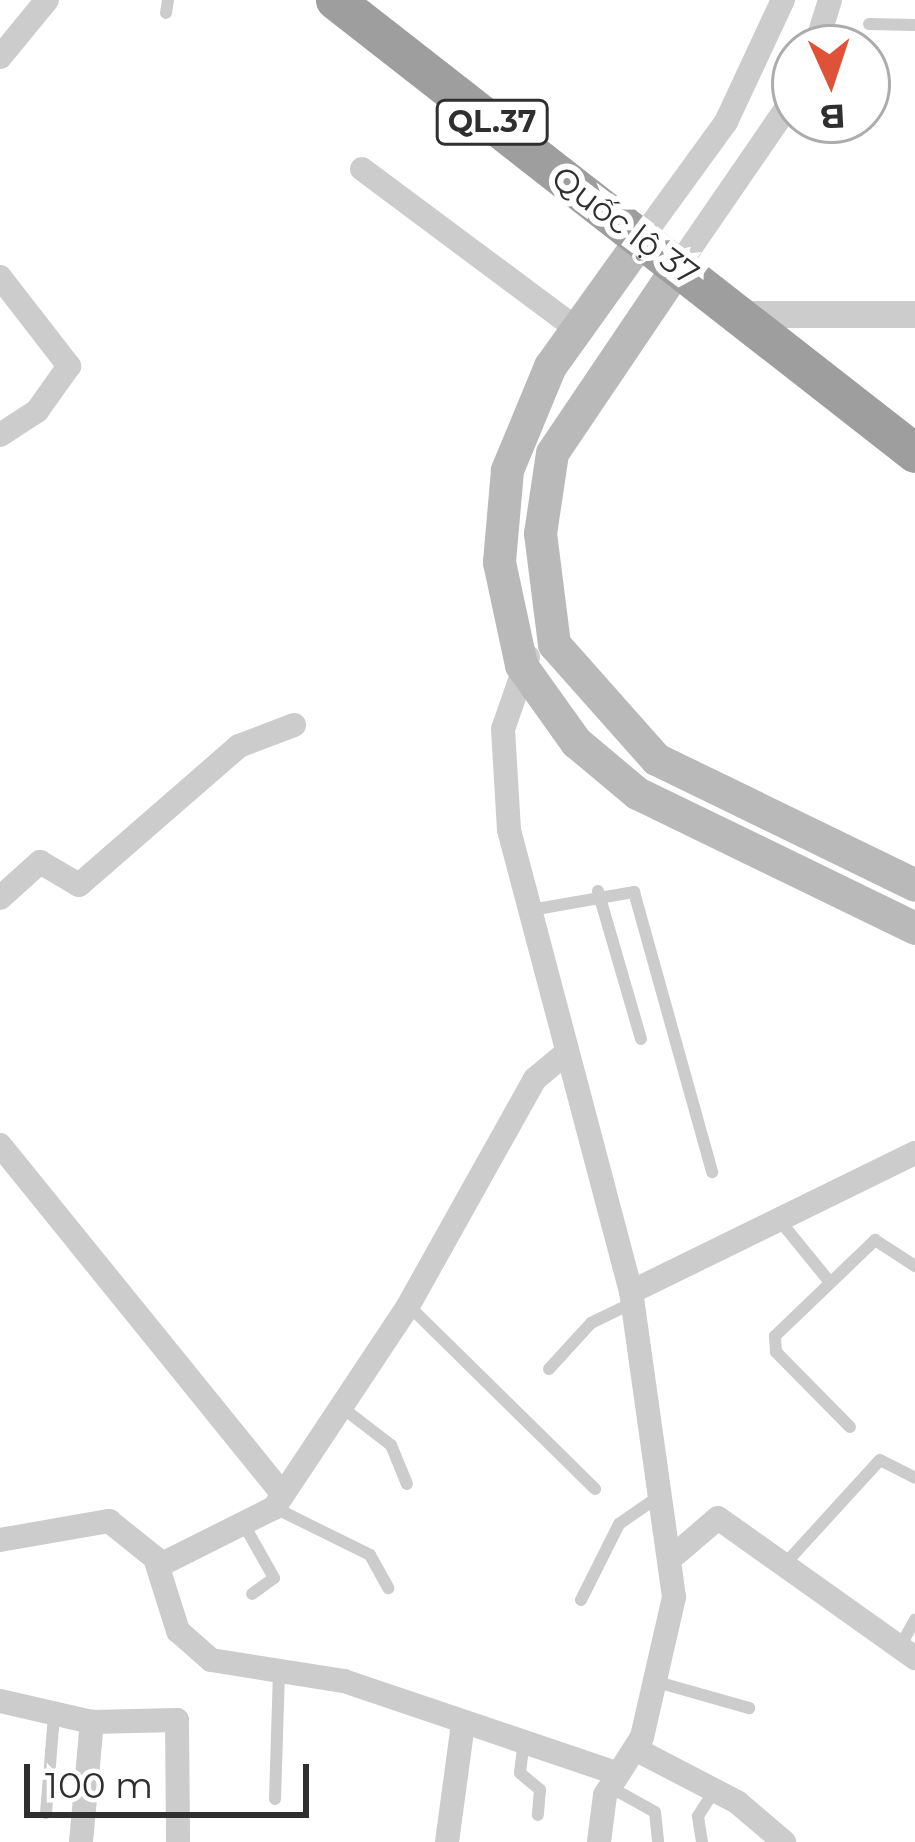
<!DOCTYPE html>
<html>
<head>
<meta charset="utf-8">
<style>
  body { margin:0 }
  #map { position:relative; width:915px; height:1842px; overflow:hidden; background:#fff; font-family:Montserrat,sans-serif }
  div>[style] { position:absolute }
  .service>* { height:12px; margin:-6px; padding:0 6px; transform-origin:6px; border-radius:6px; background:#ccc }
  .minor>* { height:24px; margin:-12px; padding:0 12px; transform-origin:12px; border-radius:12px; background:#ccc }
  .tertiary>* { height:27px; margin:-13.5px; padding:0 13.5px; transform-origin:13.5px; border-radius:13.5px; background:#ccc }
  .secondary>* { height:33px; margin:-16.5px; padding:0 16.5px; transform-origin:16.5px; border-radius:16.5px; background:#b9b9b9 }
  .trunk>* { height:39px; margin:-19.5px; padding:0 19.5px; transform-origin:19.5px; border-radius:19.5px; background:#9e9e9e }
  span { translate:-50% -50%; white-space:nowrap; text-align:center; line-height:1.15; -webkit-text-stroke:12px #fff; paint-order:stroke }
  .shield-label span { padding:3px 9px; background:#fff; border:3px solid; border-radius:9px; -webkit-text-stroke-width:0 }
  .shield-label { font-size:30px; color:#2f2f2f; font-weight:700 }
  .street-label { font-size:33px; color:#2f2f2f }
  .north { position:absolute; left:771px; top:24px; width:120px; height:120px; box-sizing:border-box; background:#fff; border:3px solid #acacac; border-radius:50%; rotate:177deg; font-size:33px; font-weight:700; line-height:48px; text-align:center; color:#2f2f2f }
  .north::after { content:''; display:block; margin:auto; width:42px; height:54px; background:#e05237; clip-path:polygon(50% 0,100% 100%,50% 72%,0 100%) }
  .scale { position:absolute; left:24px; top:1764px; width:285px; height:54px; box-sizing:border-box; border:6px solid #2f2f2f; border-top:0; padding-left:15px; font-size:36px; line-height:42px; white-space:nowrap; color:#2f2f2f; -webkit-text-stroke:9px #fff; paint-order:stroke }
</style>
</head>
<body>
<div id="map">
  <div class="service">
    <div style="left:166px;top:13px;width:13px;rotate:-81deg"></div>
    <div style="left:869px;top:24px;width:46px;rotate:1.2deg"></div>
    <div style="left:598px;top:891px;width:154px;rotate:73.8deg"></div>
    <div style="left:531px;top:910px;width:105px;rotate:-9.9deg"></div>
    <div style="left:634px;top:892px;width:291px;rotate:74.4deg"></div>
    <div style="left:780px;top:1221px;width:77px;rotate:50.8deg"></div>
    <div style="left:409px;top:1306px;width:261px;rotate:44.5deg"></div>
    <div style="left:549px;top:1369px;width:62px;rotate:-47.6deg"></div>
    <div style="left:591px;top:1323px;width:46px;rotate:-26deg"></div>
    <div style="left:344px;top:1409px;width:59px;rotate:37.5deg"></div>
    <div style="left:391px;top:1445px;width:42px;rotate:67.7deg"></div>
    <div style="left:850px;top:1427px;width:105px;rotate:-134.6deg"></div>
    <div style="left:776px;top:1352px;width:16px;rotate:-94deg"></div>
    <div style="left:775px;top:1336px;width:139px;rotate:-43.8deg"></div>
    <div style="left:875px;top:1240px;width:48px;rotate:33deg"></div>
    <div style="left:275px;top:1508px;width:106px;rotate:26.3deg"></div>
    <div style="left:370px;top:1555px;width:38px;rotate:61deg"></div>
    <div style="left:247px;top:1530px;width:55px;rotate:60.6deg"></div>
    <div style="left:274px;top:1578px;width:27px;rotate:144deg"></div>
    <div style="left:784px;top:1565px;width:142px;rotate:-47.6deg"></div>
    <div style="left:880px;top:1460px;width:39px;rotate:27deg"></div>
    <div style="left:581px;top:1600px;width:85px;rotate:-63.4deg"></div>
    <div style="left:619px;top:1524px;width:47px;rotate:-34.7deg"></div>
    <div style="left:901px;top:1645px;width:29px;rotate:-61deg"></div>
    <div style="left:657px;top:1682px;width:96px;rotate:15.8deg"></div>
    <div style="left:524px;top:1740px;width:33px;rotate:97deg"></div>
    <div style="left:520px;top:1773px;width:26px;rotate:40deg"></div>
    <div style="left:540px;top:1790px;width:25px;rotate:95deg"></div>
    <div style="left:610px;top:1787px;width:51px;rotate:29.1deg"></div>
    <div style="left:655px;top:1812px;width:29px;rotate:84deg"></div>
    <div style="left:275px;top:1799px;width:126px;rotate:-88.2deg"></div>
    <div style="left:46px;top:1813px;width:98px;rotate:-85.3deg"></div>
    <div style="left:702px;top:1842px;width:26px;rotate:-99deg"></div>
    <div style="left:698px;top:1816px;width:30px;rotate:-57deg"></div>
  </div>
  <div class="minor">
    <div style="left:815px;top:48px;width:50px;rotate:-72.6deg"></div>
    <div style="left:0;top:57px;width:74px;rotate:-50.5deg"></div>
    <div style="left:362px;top:169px;width:266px;rotate:36.7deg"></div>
    <div style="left:641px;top:239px;width:145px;rotate:-54deg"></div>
    <div style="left:726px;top:122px;width:135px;rotate:-65deg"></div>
    <div style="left:678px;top:266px;width:206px;rotate:-55.5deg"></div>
    <div style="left:0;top:277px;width:113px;rotate:52.2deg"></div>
    <div style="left:69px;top:366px;width:55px;rotate:125.4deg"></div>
    <div style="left:37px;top:411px;width:44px;rotate:147deg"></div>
    <div style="left:528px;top:657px;width:76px;rotate:109.1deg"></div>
    <div style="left:503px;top:729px;width:101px;rotate:86.6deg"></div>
    <div style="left:509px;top:830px;width:478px;rotate:75.2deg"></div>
    <div style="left:0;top:898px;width:54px;rotate:-42deg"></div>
    <div style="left:40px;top:862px;width:45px;rotate:30.5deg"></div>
    <div style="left:79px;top:885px;width:212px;rotate:-41deg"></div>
    <div style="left:239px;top:746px;width:59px;rotate:-20.9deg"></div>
    <div style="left:0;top:1145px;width:449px;rotate:51deg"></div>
    <div style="left:0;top:1540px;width:111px;rotate:-9.9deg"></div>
    <div style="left:109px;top:1521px;width:59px;rotate:38.8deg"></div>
    <div style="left:155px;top:1558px;width:77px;rotate:72.5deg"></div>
    <div style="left:178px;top:1631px;width:44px;rotate:41.3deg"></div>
    <div style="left:211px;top:1660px;width:135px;rotate:9deg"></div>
    <div style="left:344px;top:1681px;width:289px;rotate:18.7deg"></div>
    <div style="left:676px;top:1554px;width:55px;rotate:-40.6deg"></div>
    <div style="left:718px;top:1518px;width:242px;rotate:35.4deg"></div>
    <div style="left:158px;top:1566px;width:130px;rotate:-26.6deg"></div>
    <div style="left:274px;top:1508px;width:242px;rotate:-56.4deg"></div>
    <div style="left:408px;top:1306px;width:260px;rotate:-60.8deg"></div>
    <div style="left:535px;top:1079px;width:38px;rotate:-40deg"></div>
    <div style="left:0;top:1701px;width:94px;rotate:12.9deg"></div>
    <div style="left:92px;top:1722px;width:85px;rotate:-1.3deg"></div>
    <div style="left:177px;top:1720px;width:122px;rotate:89.5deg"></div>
    <div style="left:637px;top:1750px;width:113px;rotate:27.5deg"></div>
    <div style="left:737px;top:1802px;width:62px;rotate:40.4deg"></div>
    <div style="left:81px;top:1842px;width:121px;rotate:-84.8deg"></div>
    <div style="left:447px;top:1842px;width:120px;rotate:-82.3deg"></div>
    <div style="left:599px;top:1842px;width:47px;rotate:-82.7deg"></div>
    <div style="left:605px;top:1795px;width:69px;rotate:-57.5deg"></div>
    <div style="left:642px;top:1737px;width:144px;rotate:-77.1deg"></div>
    <div style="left:674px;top:1597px;width:308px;rotate:-98deg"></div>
    <div style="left:631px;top:1292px;width:316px;rotate:-26.1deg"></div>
  </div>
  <div class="tertiary">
    <div style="left:741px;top:314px;width:174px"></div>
  </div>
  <div class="secondary">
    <div style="left:641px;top:239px;width:156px;rotate:125.6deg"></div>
    <div style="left:550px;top:366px;width:113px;rotate:112.5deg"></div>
    <div style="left:507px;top:470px;width:92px;rotate:95deg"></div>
    <div style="left:499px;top:562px;width:105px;rotate:77.9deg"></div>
    <div style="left:521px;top:665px;width:95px;rotate:54.5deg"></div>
    <div style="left:576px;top:742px;width:80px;rotate:39.9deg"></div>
    <div style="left:637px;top:793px;width:309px;rotate:25.9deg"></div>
    <div style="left:678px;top:266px;width:225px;rotate:124deg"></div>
    <div style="left:552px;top:453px;width:81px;rotate:98.5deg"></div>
    <div style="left:540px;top:533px;width:112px;rotate:82.8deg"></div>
    <div style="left:554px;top:644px;width:154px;rotate:48.4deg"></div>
    <div style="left:656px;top:759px;width:288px;rotate:25.9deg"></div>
  </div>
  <div class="trunk">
    <div style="left:335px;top:0;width:736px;rotate:37.99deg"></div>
  </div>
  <div class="shield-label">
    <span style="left:492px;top:122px">QL.37</span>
  </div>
  <div class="street-label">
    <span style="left:625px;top:226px;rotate:37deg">Quốc lộ 37</span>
  </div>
  <div class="north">B</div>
  <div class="scale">100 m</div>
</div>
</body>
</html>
